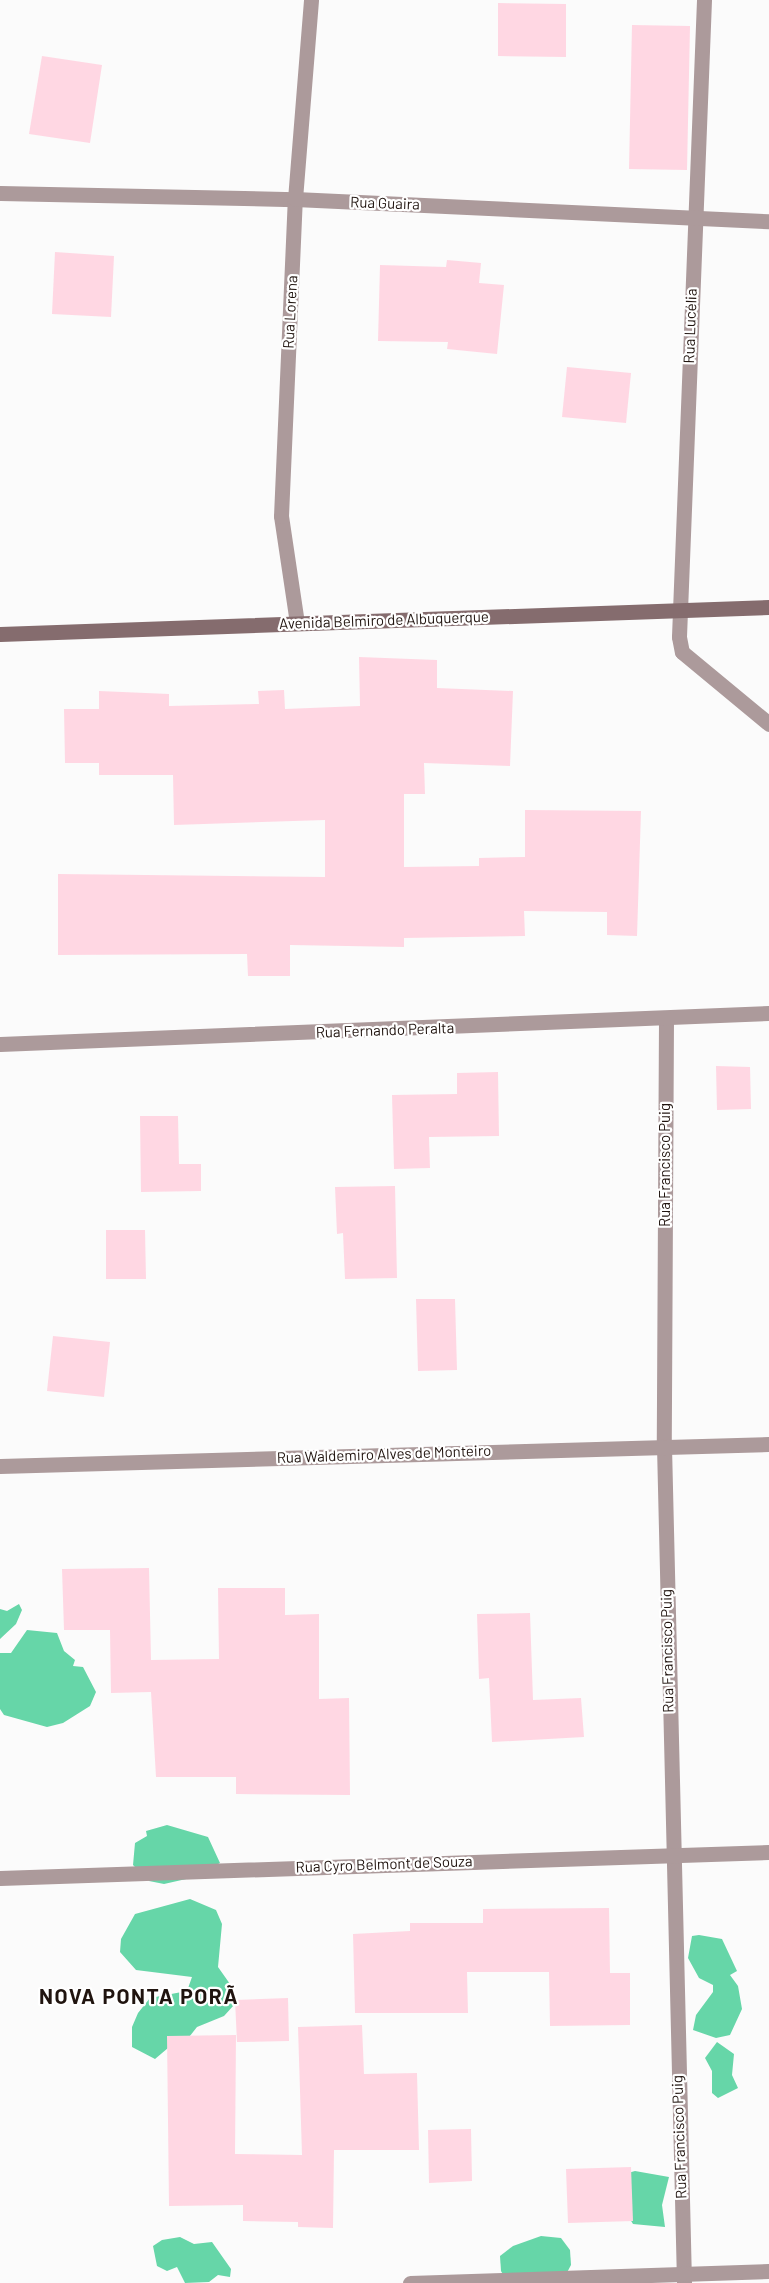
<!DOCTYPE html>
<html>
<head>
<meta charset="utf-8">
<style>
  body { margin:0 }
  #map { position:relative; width:769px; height:2283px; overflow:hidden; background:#fbfbfb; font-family:Barlow,sans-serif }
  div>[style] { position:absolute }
  .forest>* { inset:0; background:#66d6a8 }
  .building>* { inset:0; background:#ffd7e3 }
  .street>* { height:15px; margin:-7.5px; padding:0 7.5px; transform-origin:7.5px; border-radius:7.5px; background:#ac9a9b }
  .secondary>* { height:15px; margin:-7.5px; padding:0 7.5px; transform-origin:7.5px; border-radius:7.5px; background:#856c6e }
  span { translate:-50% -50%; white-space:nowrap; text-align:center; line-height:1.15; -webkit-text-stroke:4.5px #fff; paint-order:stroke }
  .street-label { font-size:15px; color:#20140f }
  .district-label { font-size:21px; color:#20140f; font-weight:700; letter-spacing:1.5px }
</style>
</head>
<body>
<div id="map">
  <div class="forest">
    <div style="clip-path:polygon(19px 1604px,22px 1610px,16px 1624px,0 1639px,0 1609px,7px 1611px)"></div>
    <div style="clip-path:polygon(27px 1630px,57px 1633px,64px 1651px,75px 1660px,73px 1666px,83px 1667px,96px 1692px,90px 1706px,63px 1723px,47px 1727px,4px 1715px,0 1709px,0 1653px,11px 1653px)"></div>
    <div style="clip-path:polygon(167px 1825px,208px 1837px,220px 1863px,195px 1877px,164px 1884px,149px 1881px,133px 1865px,135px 1843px,147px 1836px,146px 1831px)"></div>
    <div style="clip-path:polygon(190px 1899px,216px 1910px,222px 1924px,218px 1967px,235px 1991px,234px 2005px,224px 2016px,197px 2027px,182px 2046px,168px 2048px,155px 2059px,132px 2047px,132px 2027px,138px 2013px,150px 1998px,187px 1991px,192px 1977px,136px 1970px,120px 1952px,121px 1939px,135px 1914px)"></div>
    <div style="clip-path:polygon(699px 1935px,722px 1939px,737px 1971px,730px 1975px,738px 1986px,742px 2009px,730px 2035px,716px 2038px,693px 2030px,696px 2015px,713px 1992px,713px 1985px,699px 1978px,688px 1958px,692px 1936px)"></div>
    <div style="clip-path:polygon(717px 2042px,734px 2054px,732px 2075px,738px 2088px,718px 2098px,712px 2093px,712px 2071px,705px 2058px)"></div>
    <div style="clip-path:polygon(635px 2171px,669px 2177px,662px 2205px,665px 2227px,633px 2224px,625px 2211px,628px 2173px)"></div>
    <div style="clip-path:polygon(541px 2236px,561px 2238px,570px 2250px,571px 2265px,564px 2278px,508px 2283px,501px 2271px,500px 2256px,513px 2246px)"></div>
    <div style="clip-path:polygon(180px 2237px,194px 2244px,212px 2242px,231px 2269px,230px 2277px,218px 2275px,209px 2282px,185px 2283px,177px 2267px,167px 2271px,157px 2266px,153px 2246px,162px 2240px)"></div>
  </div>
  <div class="building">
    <div style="clip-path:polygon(498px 3px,566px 4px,566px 57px,498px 56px)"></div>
    <div style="clip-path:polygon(632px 25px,690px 26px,687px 170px,629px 169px)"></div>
    <div style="clip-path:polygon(42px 56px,102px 65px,90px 143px,29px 134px)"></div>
    <div style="clip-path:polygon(55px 252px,114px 256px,111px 317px,52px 314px)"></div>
    <div style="clip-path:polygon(447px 260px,481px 263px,479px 283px,504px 285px,497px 354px,447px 349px,448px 342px,378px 341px,380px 265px,446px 267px)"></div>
    <div style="clip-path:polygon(567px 367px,631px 373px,626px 423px,562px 417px)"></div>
    <div style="clip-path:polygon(359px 657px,437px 660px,437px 688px,513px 691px,510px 766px,424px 763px,425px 794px,404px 794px,404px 867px,479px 866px,479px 858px,525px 857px,525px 810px,641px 811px,637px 936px,607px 935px,607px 912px,524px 911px,525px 936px,404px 938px,404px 947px,290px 945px,290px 976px,248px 976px,247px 954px,58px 955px,58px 874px,325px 877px,325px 820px,174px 825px,173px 775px,99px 775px,99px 763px,65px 763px,64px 709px,99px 709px,99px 691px,169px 694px,169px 706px,259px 704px,258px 691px,284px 690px,285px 709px,360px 706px)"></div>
    <div style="clip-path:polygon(716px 1066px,750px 1067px,751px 1109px,717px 1110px)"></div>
    <div style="clip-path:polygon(498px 1072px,499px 1136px,429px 1137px,430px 1168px,394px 1169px,392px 1095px,457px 1094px,457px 1073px)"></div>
    <div style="clip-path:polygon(140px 1116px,178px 1116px,179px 1164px,201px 1164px,201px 1191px,141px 1192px)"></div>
    <div style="clip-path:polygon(395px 1186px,397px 1278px,345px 1279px,343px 1233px,337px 1234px,335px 1187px)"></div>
    <div style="clip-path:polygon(106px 1230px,145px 1230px,146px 1279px,106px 1279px)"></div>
    <div style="clip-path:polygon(416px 1299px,455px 1299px,457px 1370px,418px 1371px)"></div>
    <div style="clip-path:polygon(53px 1336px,110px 1342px,104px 1397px,47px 1391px)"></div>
    <div style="clip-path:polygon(149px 1568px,151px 1660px,219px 1659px,218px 1588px,285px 1588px,285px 1615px,319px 1614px,319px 1699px,349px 1698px,350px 1795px,236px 1794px,236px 1777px,156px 1777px,151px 1692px,111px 1693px,110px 1630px,64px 1630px,62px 1569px)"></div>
    <div style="clip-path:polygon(530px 1613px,533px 1700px,581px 1698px,584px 1737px,492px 1742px,489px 1678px,479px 1679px,477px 1614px)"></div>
    <div style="clip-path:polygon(609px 1908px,610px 1973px,630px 1973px,630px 2025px,550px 2026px,549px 1972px,467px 1972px,468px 2013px,355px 2013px,353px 1934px,410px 1931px,410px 1923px,483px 1923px,483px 1909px)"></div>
    <div style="clip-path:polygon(288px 1998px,289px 2041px,237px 2042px,235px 2000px)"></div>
    <div style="clip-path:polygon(362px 2025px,364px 2074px,417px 2073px,419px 2150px,334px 2150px,333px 2228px,298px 2227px,298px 2222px,243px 2221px,243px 2205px,169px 2206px,167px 2036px,236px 2035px,235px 2154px,302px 2155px,298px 2027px)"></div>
    <div style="clip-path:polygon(471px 2129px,472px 2181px,429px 2183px,428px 2130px)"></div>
    <div style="clip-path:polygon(631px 2167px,633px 2221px,568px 2223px,566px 2169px)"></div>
  </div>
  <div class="street">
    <div style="left:704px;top:0;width:637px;rotate:92.25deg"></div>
    <div style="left:679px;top:637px;width:15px;rotate:79deg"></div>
    <div style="left:682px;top:652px;width:113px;rotate:39.6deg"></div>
    <div style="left:0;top:193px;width:295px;rotate:1.2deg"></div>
    <div style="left:295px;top:199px;width:475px;rotate:2.7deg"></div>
    <div style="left:297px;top:623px;width:108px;rotate:-98.5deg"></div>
    <div style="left:281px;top:516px;width:317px;rotate:-87.5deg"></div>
    <div style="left:295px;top:199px;width:200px;rotate:-85.4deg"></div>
    <div style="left:666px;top:1019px;width:427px;rotate:90.3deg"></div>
    <div style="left:664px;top:1446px;width:837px;rotate:88.63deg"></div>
    <div style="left:0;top:1044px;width:770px;rotate:-2.31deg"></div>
    <div style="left:0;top:1466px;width:769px;rotate:-1.64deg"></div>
    <div style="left:0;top:1878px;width:769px;rotate:-1.94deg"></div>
    <div style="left:410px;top:2283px;width:359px;rotate:-1.9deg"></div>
  </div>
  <div class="secondary">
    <div style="left:0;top:634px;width:769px;rotate:-2.01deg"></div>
  </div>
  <div class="street-label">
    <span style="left:385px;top:203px;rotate:2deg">Rua Guaira</span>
    <span style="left:290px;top:312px;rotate:-87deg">Rua Lorena</span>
    <span style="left:690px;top:326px;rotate:-88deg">Rua Lucélia</span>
    <span style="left:384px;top:620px;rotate:-2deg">Avenida Belmiro de Albuquerque</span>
    <span style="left:385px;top:1030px;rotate:-2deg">Rua Fernando Peralta</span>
    <span style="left:665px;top:1165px;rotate:-90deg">Rua Francisco Puig</span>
    <span style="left:384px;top:1454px;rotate:-2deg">Rua Waldemiro Alves de Monteiro</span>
    <span style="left:667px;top:1651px;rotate:-91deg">Rua Francisco Puig</span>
    <span style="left:384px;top:1864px;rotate:-2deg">Rua Cyro Belmont de Souza</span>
    <span style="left:679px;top:2137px;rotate:-92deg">Rua Francisco Puig</span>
  </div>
  <div class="district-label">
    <span style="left:139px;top:1996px">NOVA PONTA PORÃ</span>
  </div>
</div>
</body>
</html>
